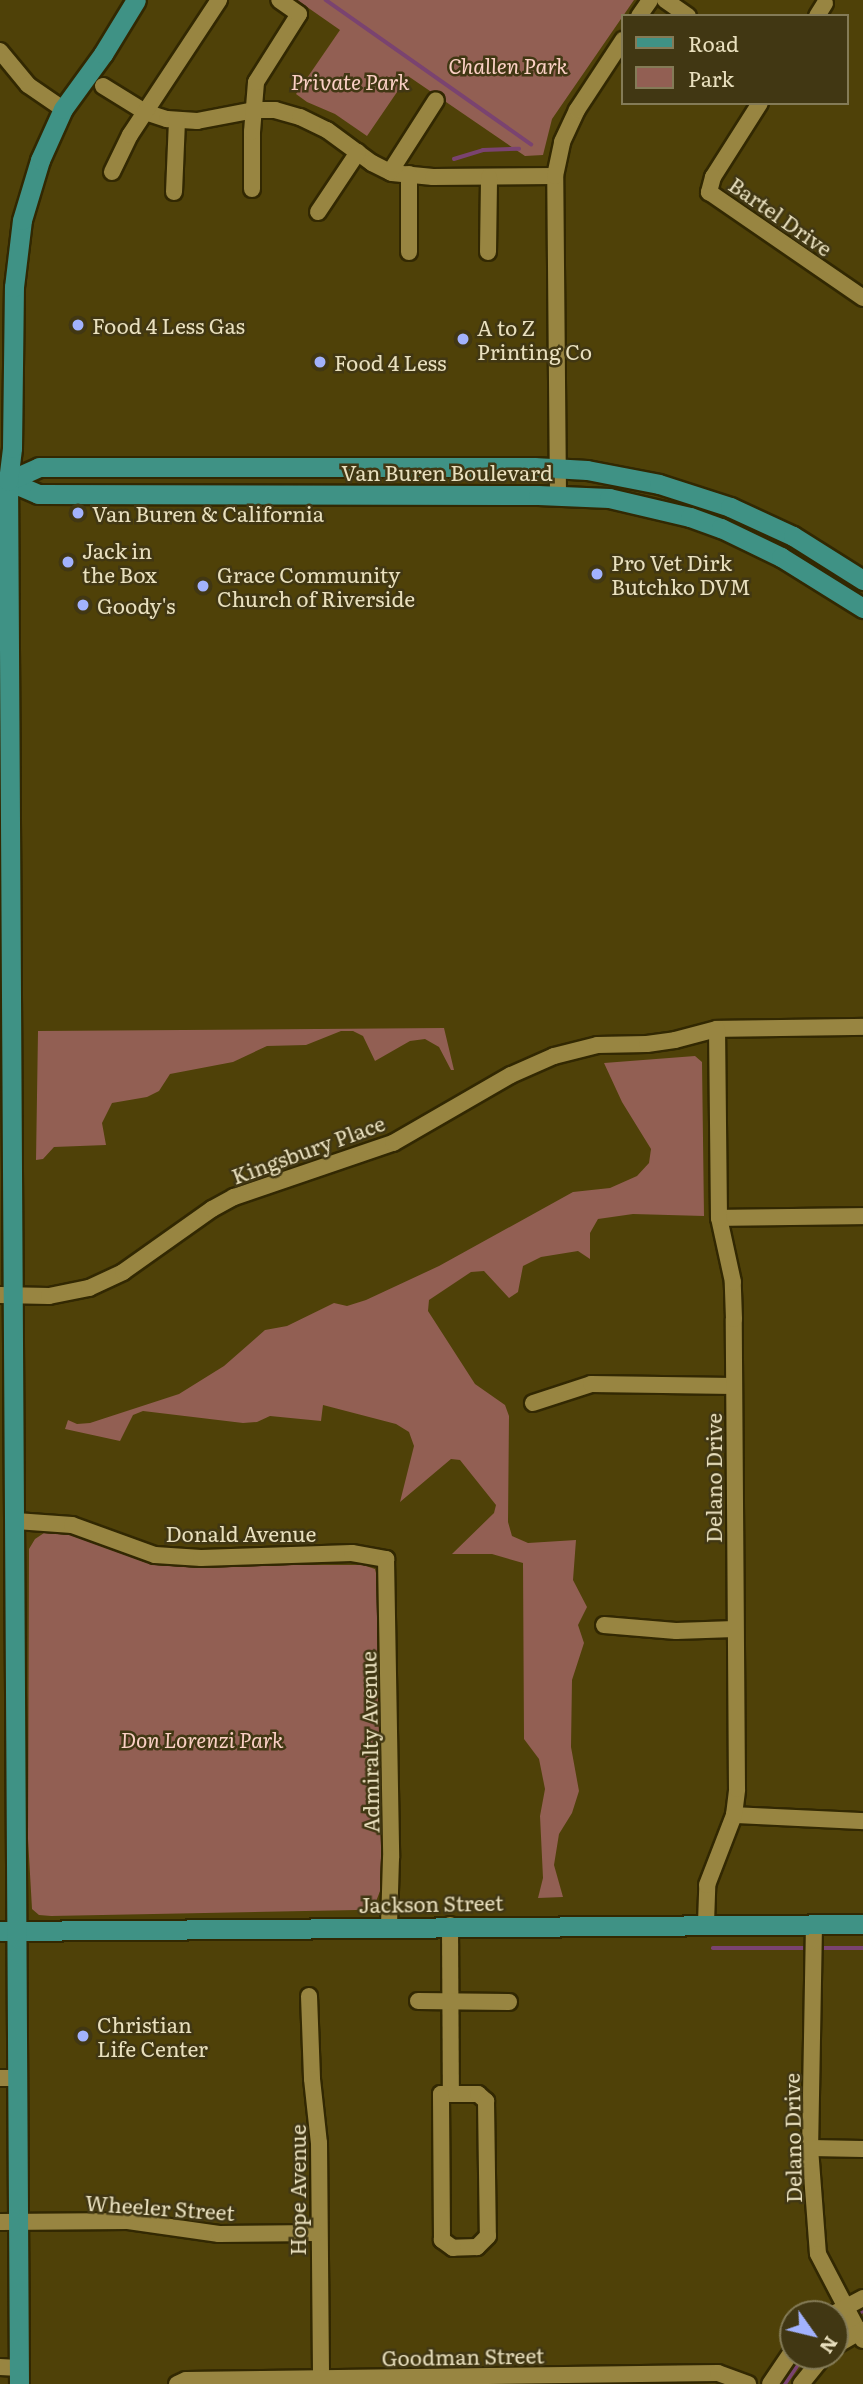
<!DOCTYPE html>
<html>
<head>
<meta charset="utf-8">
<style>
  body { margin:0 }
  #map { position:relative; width:863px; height:2384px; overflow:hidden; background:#4f4108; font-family:Literata,serif }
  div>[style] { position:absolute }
  .green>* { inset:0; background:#925f53 }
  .stream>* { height:3.5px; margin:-1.75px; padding:0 1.75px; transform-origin:1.75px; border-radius:1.75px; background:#7a4370 }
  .roads { filter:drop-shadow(2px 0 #322802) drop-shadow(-2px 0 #322802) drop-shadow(0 2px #322802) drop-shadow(0 -2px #322802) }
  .minor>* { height:16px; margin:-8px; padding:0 8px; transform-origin:8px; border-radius:8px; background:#988541 }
  .major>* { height:19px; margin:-9.5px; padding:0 9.5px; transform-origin:9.5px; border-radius:9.5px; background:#3f9285 }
  .dots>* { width:19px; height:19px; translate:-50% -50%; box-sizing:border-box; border:4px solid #413713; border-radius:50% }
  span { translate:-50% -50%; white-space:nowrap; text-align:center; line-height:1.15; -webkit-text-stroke:5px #413713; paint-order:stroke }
  .park-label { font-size:21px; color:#fbd0c5; font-style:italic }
  .street-label { font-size:21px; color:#e9e0be }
  .poi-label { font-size:21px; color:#e9e0be }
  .left { translate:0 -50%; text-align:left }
  .legend { position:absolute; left:621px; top:14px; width:228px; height:91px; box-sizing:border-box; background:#413713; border:2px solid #847b57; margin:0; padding:9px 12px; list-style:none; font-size:21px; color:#e9e0be }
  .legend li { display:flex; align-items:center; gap:14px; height:35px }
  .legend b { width:35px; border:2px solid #847b57 }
  .north { position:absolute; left:779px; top:2300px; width:70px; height:70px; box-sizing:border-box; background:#413713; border:2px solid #847b57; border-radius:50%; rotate:124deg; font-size:19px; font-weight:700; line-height:28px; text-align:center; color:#e9e0be }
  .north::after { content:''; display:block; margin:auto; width:24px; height:32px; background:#a2b2fd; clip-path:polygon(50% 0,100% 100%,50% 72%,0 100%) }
</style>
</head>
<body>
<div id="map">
  <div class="green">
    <div style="clip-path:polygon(297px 0,634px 0,552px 119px,543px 155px,525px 156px,408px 76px,367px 136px,335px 114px,307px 102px,296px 94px,340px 30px)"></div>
    <div style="clip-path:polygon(444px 1028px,454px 1070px,451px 1070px,439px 1047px,425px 1039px,410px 1041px,375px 1061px,363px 1036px,353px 1031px,341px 1031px,306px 1045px,267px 1046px,233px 1062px,170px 1074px,159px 1091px,147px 1097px,112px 1103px,102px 1123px,106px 1145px,54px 1147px,43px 1159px,36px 1160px,38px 1031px)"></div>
    <div style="clip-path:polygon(695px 1056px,702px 1062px,704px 1216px,633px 1214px,598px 1219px,590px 1233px,590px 1259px,578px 1251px,541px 1257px,523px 1266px,518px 1292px,509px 1298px,484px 1271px,471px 1272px,429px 1300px,428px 1311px,475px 1384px,505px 1405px,509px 1416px,508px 1522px,512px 1536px,528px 1543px,576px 1540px,573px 1580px,587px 1607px,578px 1625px,584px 1643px,572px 1680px,571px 1747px,579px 1791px,572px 1813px,559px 1834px,554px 1865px,563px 1897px,538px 1898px,543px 1878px,540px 1816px,545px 1789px,539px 1759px,524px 1739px,523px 1563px,492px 1554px,452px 1554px,494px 1513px,496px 1505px,460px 1460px,451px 1459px,400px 1502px,414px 1446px,409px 1432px,396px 1424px,323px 1405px,321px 1421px,270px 1416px,257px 1422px,243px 1423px,143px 1411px,133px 1415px,120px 1441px,65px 1429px,68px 1420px,77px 1424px,90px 1423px,179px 1394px,224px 1366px,265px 1330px,287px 1326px,334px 1303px,347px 1306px,366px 1300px,439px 1266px,573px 1192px,610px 1188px,637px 1176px,649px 1163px,651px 1149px,622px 1102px,604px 1063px)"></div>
    <div style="clip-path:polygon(60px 1532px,80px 1534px,144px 1562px,162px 1565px,363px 1565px,375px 1569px,379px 1585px,382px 1886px,375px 1904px,357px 1910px,51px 1916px,39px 1915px,32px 1909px,28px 1839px,29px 1549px,35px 1539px,44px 1533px)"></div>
  </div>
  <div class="stream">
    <div style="left:326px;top:0;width:251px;rotate:35.1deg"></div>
    <div style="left:454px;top:159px;width:30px;rotate:-17deg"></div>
    <div style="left:483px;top:150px;width:36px;rotate:-2deg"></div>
    <div style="left:713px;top:1948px;width:91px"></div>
    <div style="left:823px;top:1948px;width:40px"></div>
    <div style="left:861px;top:2312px;width:2px;rotate:-27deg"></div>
    <div style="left:835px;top:2327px;width:7px;rotate:-27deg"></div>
    <div style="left:785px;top:2384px;width:34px;rotate:-56deg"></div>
  </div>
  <div class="roads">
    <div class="minor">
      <div style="left:665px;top:0;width:28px;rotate:35deg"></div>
      <div style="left:639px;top:16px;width:19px;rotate:-55deg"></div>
      <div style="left:817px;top:16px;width:15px;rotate:-58deg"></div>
      <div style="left:0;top:51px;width:44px;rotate:50.5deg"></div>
      <div style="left:28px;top:85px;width:42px;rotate:34.4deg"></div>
      <div style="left:103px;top:86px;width:49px;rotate:31.8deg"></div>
      <div style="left:145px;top:112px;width:23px;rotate:18deg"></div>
      <div style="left:167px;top:119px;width:30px;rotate:4deg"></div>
      <div style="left:197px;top:121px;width:58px;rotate:-10.9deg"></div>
      <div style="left:254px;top:110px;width:21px"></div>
      <div style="left:275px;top:110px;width:26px;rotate:16deg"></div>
      <div style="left:300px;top:117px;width:30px;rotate:26deg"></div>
      <div style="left:327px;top:130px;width:56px;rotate:36.3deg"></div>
      <div style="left:372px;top:163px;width:22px;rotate:27deg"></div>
      <div style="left:392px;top:173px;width:41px;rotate:5.6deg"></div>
      <div style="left:433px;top:177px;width:122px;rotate:-0.5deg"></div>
      <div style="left:760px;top:103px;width:88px;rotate:122.4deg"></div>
      <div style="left:713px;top:177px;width:16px;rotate:105deg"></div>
      <div style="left:709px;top:192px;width:187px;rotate:34.5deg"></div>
      <div style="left:112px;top:172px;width:41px;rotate:-64.1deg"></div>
      <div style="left:130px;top:135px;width:162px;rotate:-56.6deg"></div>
      <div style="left:390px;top:172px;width:85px;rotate:-57.4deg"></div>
      <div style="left:252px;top:189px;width:57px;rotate:-90deg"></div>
      <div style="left:252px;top:132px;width:50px;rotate:-85.4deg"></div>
      <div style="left:256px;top:82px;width:80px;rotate:-57.7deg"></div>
      <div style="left:299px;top:14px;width:24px;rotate:-145deg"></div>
      <div style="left:174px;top:192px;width:72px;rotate:-87.6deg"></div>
      <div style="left:318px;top:212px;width:72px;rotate:-56.3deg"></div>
      <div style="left:409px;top:252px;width:78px;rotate:-90deg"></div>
      <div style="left:488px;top:252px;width:75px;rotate:-89.2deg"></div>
      <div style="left:558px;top:495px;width:319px;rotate:-90.5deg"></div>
      <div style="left:555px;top:176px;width:35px;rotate:-78deg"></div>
      <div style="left:562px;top:142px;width:35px;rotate:-65deg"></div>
      <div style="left:577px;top:110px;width:84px;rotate:-56.7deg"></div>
      <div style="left:719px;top:1218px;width:144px;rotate:-0.8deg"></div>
      <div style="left:0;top:1295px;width:49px;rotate:1.2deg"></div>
      <div style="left:49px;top:1296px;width:41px;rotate:-11.3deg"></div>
      <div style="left:89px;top:1288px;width:38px;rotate:-25deg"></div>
      <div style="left:123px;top:1272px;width:109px;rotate:-35.3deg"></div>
      <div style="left:212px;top:1209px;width:25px;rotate:-29deg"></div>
      <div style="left:234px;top:1197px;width:168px;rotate:-18.8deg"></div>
      <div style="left:393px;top:1143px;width:136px;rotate:-30deg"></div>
      <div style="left:511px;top:1075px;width:47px;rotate:-23.8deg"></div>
      <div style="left:554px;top:1056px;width:44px;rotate:-14.3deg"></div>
      <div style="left:597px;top:1045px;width:50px;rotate:-1.1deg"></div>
      <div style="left:647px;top:1044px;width:28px;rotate:-8deg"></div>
      <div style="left:675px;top:1040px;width:43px;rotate:-14.7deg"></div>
      <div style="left:717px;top:1029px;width:146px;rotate:-0.8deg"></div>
      <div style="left:533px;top:1403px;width:61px;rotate:-18.1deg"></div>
      <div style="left:591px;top:1384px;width:143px;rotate:0.8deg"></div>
      <div style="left:16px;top:1521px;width:56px;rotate:4.1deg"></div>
      <div style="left:72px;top:1525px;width:88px;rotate:19.9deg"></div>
      <div style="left:155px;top:1555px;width:46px;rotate:3.7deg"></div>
      <div style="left:201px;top:1558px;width:151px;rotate:-1.9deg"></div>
      <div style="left:352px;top:1553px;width:35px;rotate:10deg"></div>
      <div style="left:386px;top:1559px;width:299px;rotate:89deg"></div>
      <div style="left:391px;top:1858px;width:68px;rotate:91.7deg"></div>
      <div style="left:604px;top:1625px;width:72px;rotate:4.8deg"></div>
      <div style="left:676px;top:1631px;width:59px;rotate:-1.9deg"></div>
      <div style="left:734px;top:1815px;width:129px;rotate:2.7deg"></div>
      <div style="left:706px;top:1923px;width:38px;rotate:-88deg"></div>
      <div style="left:707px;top:1885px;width:75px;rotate:-68.9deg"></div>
      <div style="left:734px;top:1815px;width:26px;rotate:-83deg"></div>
      <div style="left:737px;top:1789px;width:470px;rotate:-90.4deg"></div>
      <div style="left:734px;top:1319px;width:37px;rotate:-92deg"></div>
      <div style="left:733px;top:1282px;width:66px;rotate:-102.3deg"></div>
      <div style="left:719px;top:1218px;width:189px;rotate:-90.6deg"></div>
      <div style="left:814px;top:1924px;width:224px;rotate:91deg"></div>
      <div style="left:810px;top:2148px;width:106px;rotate:85.7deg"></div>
      <div style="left:818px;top:2254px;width:97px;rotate:62.4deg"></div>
      <div style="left:450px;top:1925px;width:169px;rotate:89.7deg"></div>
      <div style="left:309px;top:1996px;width:83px;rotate:87.9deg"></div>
      <div style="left:312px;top:2079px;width:64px;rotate:83.8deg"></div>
      <div style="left:319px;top:2143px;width:241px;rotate:89.5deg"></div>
      <div style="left:418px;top:2001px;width:91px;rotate:0.6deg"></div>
      <div style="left:0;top:2078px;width:18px"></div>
      <div style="left:441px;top:2094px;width:37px"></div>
      <div style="left:478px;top:2094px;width:11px;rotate:41deg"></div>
      <div style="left:486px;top:2101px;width:135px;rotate:89.2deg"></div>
      <div style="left:488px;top:2236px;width:16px;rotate:135deg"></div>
      <div style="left:477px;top:2247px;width:24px;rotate:178deg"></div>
      <div style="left:453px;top:2248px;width:14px;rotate:-144deg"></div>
      <div style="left:442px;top:2240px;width:146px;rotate:-90.4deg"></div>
      <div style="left:810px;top:2148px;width:53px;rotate:1.1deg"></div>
      <div style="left:0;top:2222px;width:128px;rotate:-0.4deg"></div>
      <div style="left:128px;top:2221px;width:92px;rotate:8.1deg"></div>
      <div style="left:219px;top:2234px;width:98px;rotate:-0.6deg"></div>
      <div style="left:833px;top:2314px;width:34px;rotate:-28deg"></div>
      <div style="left:835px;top:2346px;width:32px;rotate:-30deg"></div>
      <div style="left:0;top:2367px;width:19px;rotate:3deg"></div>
      <div style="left:177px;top:2384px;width:10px;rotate:-24deg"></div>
      <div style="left:186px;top:2380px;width:532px;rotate:-0.75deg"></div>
      <div style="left:718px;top:2373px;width:32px;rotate:20deg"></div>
      <div style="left:770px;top:2384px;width:41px;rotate:-55.9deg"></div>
      <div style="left:801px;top:2384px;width:36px;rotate:-51deg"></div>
    </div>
    <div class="major">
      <div style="left:0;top:481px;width:8px"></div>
      <div style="left:8px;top:481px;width:33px;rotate:23deg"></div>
      <div style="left:38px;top:494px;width:500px;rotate:0.11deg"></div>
      <div style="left:538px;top:495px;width:71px;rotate:2.4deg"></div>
      <div style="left:609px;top:498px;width:83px;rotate:13.2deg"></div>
      <div style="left:690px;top:517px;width:33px;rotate:20deg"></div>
      <div style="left:721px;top:528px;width:67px;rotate:25.8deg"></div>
      <div style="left:781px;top:557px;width:97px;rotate:31.9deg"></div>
      <div style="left:8px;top:481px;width:34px;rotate:-24deg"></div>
      <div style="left:39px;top:467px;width:495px"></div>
      <div style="left:534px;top:467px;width:53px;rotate:3.2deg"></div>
      <div style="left:587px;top:470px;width:73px;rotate:11deg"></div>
      <div style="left:659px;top:484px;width:75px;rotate:17.9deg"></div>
      <div style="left:730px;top:507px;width:69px;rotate:24.7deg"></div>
      <div style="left:793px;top:536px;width:83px;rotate:32.2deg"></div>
      <div style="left:0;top:1931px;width:863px;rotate:-0.46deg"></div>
      <div style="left:19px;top:2384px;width:1903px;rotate:-90.33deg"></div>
      <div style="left:8px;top:481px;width:33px;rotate:-83deg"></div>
      <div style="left:12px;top:448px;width:161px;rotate:-89.3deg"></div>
      <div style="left:14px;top:287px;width:67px;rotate:-83.2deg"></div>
      <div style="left:22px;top:220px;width:63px;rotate:-73.3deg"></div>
      <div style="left:40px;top:160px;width:56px;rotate:-65.7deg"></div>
      <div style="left:63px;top:109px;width:68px;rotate:-54deg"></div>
      <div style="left:103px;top:54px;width:63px;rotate:-58.6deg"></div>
    </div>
  </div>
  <div class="dots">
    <div style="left:78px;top:325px;background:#a2b2fd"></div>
    <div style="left:463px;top:339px;background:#a2b2fd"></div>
    <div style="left:320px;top:362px;background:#a2b2fd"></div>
    <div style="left:78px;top:513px;background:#a2b2fd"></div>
    <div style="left:68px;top:562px;background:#a2b2fd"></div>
    <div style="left:597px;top:574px;background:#a2b2fd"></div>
    <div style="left:203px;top:586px;background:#a2b2fd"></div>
    <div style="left:83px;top:605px;background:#a2b2fd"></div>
    <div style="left:83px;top:2036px;background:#a2b2fd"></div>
  </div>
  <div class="park-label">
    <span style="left:508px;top:65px">Challen Park</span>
    <span style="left:350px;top:81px">Private Park</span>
    <span style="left:202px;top:1739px">Don Lorenzi Park</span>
  </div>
  <div class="street-label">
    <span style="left:781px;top:216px;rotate:35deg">Bartel Drive</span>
    <span style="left:447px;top:472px">Van Buren Boulevard</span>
    <span style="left:308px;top:1149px;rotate:-20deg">Kingsbury Place</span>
    <span style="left:713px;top:1478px;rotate:-90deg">Delano Drive</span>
    <span style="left:241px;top:1533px">Donald Avenue</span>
    <span style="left:369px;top:1742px;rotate:-91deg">Admiralty Avenue</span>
    <span style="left:431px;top:1903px;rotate:-1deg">Jackson Street</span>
    <span style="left:792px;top:2138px;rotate:-91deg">Delano Drive</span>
    <span style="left:297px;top:2190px;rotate:-90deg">Hope Avenue</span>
    <span style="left:160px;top:2207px;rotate:4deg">Wheeler Street</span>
    <span style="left:463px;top:2356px;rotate:-1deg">Goodman Street</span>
  </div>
  <div class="poi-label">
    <span class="left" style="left:92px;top:325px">Food 4 Less Gas</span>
    <span class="left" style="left:477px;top:339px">A to Z<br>Printing Co</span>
    <span class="left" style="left:334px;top:362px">Food 4 Less</span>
    <span class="left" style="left:92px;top:513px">Van Buren &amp; California</span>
    <span class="left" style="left:82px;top:562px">Jack in<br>the Box</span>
    <span class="left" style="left:611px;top:574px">Pro Vet Dirk<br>Butchko DVM</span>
    <span class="left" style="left:217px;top:586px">Grace Community<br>Church of Riverside</span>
    <span class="left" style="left:97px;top:605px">Goody's</span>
    <span class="left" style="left:97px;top:2036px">Christian<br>Life Center</span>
  </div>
  <ul class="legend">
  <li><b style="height:9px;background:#3f9285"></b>Road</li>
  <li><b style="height:19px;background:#925f53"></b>Park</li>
  </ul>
  <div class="north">N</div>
</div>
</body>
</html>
